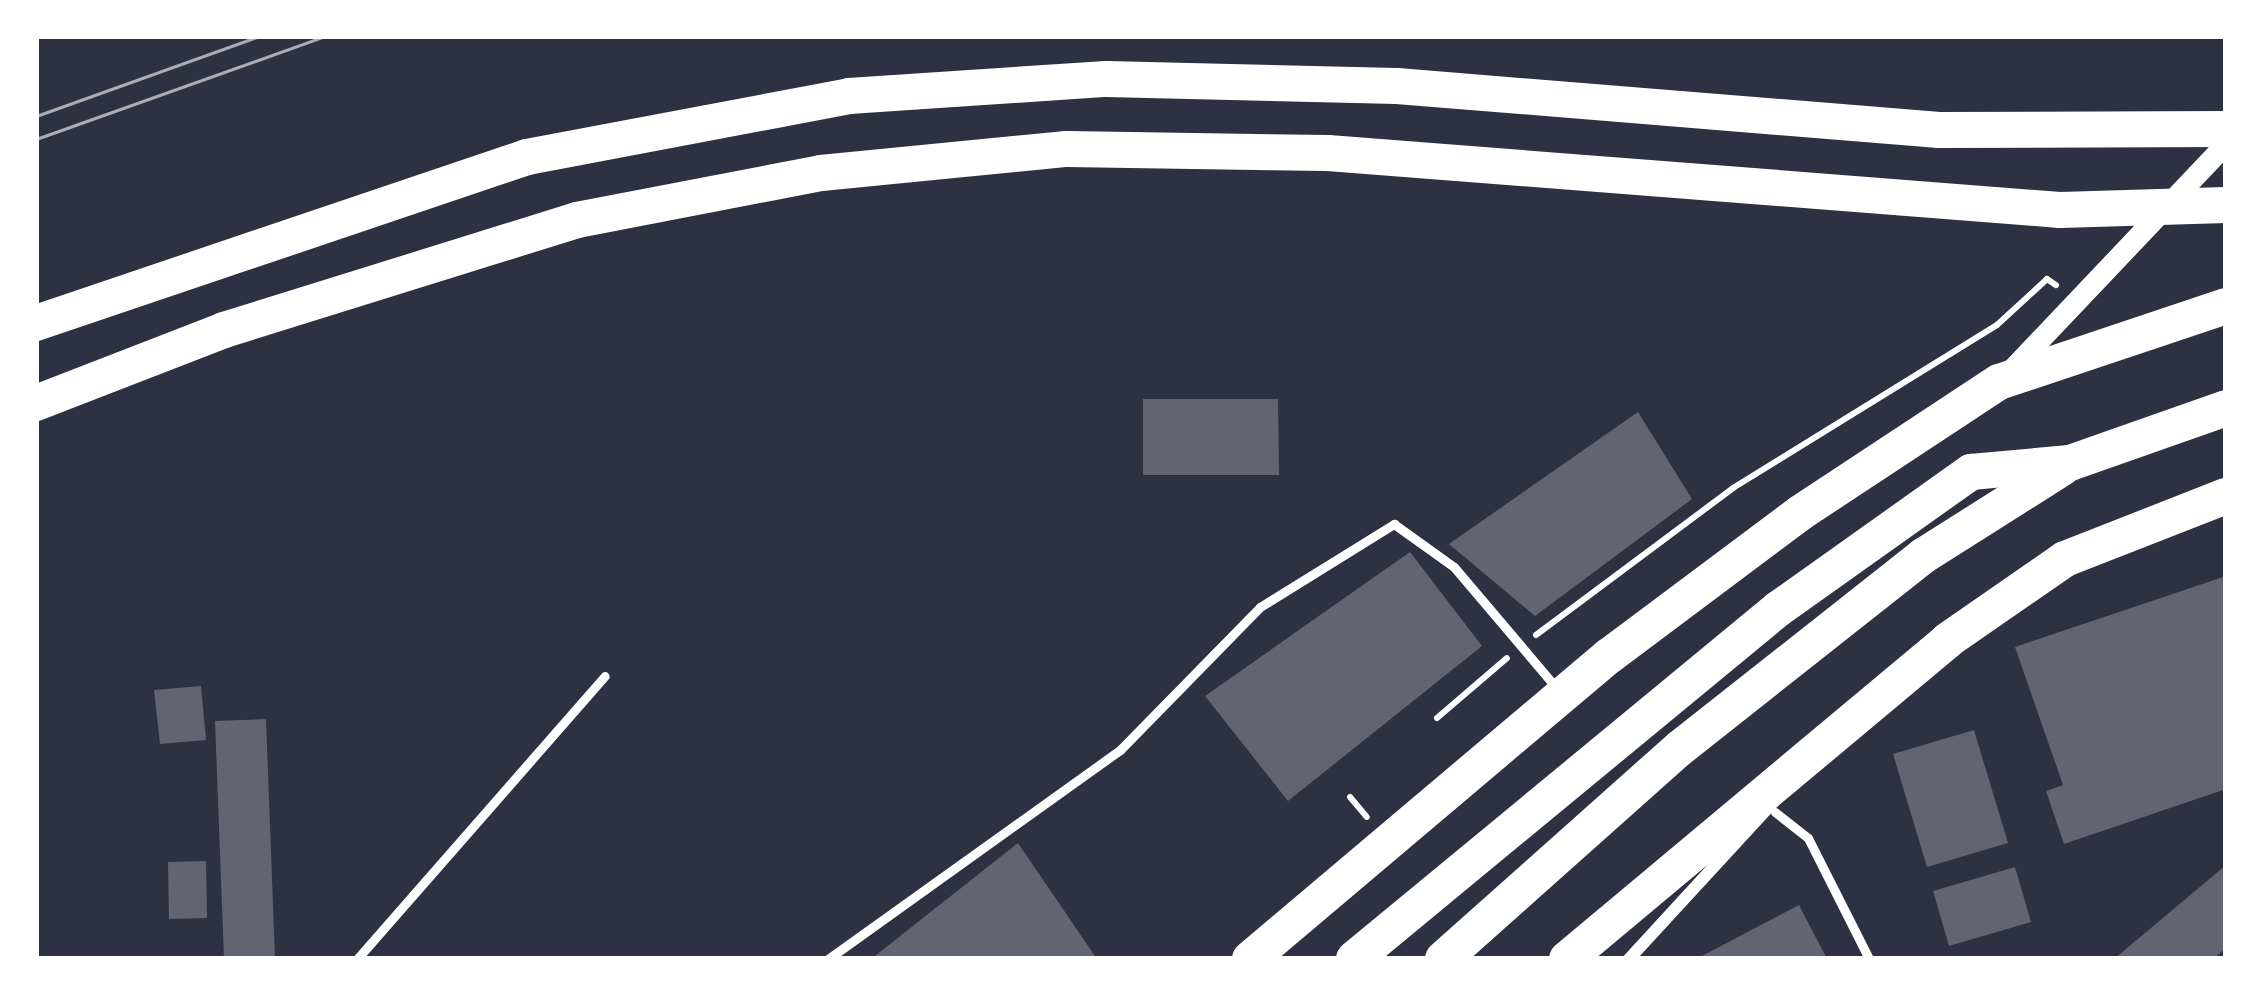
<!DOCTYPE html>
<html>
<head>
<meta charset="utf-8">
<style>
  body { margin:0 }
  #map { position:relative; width:2262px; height:995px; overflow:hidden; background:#2d3142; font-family:Rubik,sans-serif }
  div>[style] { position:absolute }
  .building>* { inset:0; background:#626471 }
  .path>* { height:6px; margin:-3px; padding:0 3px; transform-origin:3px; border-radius:3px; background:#fff }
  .service>* { height:9px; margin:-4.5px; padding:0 4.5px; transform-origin:4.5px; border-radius:4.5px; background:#fff }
  .minor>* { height:12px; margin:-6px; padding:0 6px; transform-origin:6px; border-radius:6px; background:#fff }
  .tertiary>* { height:21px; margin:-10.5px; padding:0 10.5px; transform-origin:10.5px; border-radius:10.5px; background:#fff }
  .motorway>* { height:36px; margin:-18px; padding:0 18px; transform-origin:18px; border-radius:18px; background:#fff }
  .tram>* { height:3px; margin:-1.5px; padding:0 1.5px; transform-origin:1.5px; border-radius:1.5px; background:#abadb3 }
  span { translate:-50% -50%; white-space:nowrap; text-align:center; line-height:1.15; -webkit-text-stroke:12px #fff; paint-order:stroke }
  .frame { position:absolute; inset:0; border:39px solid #fff; pointer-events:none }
</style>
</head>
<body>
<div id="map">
  <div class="building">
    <div style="clip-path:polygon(1143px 399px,1278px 399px,1279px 475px,1143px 475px)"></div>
    <div style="clip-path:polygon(1638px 412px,1692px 499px,1535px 616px,1449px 544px)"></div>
    <div style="clip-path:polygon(1410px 552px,1482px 646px,1288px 801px,1205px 696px)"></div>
    <div style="clip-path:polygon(2226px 576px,2226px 789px,2064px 844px,2046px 791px,2063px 785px,2015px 647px)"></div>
    <div style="clip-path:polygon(201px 686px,206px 740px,160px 744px,154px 690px)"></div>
    <div style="clip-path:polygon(266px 719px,275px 959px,224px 959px,215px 721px)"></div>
    <div style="clip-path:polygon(1974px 730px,2008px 843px,1927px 867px,1893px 754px)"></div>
    <div style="clip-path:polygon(1018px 843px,1097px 959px,871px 959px)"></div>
    <div style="clip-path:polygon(206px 861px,207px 918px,169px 919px,168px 862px)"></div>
    <div style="clip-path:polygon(2226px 865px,2226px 948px,2213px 959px,2114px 959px)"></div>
    <div style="clip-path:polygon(2015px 867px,2031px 922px,1949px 946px,1933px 891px)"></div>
    <div style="clip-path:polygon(1799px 905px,1827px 959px,1696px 959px)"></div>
  </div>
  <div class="path">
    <div style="left:1536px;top:635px;width:246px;rotate:-36.7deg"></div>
    <div style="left:1733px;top:488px;width:310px;rotate:-31.7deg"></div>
    <div style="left:1997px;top:325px;width:68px;rotate:-42.6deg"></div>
    <div style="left:2047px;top:279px;width:11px;rotate:34deg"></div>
    <div style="left:1437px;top:718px;width:92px;rotate:-40.6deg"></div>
    <div style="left:1350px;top:797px;width:26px;rotate:50deg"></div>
  </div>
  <div class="service">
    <div style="left:1775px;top:812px;width:42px;rotate:38.2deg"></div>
    <div style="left:1808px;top:838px;width:136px;rotate:63.2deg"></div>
    <div style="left:357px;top:959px;width:376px;rotate:-48.8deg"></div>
    <div style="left:828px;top:959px;width:359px;rotate:-35.6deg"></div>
    <div style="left:1120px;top:750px;width:200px;rotate:-45.6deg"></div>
    <div style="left:1260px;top:607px;width:158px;rotate:-31.8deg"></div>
    <div style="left:1394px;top:524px;width:74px;rotate:35.6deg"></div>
    <div style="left:1454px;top:567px;width:162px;rotate:49.7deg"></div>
  </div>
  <div class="minor">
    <div style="left:1629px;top:959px;width:223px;rotate:-47.4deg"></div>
  </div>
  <div class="tertiary">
    <div style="left:2008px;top:373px;width:317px;rotate:-46.5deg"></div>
  </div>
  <div class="motorway">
    <div style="left:36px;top:323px;width:518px;rotate:-18.68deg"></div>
    <div style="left:527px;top:157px;width:328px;rotate:-10.7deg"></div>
    <div style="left:849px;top:96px;width:258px;rotate:-3.8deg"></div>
    <div style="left:1106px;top:79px;width:291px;rotate:1.4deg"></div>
    <div style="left:1397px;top:86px;width:544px;rotate:4.64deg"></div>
    <div style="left:1939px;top:130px;width:287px;rotate:-0.2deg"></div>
    <div style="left:36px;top:403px;width:202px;rotate:-21.2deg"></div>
    <div style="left:224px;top:330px;width:370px;rotate:-17.3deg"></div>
    <div style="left:577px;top:220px;width:248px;rotate:-10.9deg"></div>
    <div style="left:821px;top:173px;width:247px;rotate:-5.6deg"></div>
    <div style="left:1067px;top:149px;width:261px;rotate:0.9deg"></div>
    <div style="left:1328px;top:153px;width:734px;rotate:4.45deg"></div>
    <div style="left:2060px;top:210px;width:166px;rotate:-1.7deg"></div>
    <div style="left:1250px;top:959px;width:470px;rotate:-40.2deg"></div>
    <div style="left:1609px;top:656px;width:239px;rotate:-36.8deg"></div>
    <div style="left:1800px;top:513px;width:238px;rotate:-33.4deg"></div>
    <div style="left:1999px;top:382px;width:239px;rotate:-18.5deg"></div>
    <div style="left:1354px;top:959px;width:550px;rotate:-39.54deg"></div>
    <div style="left:1778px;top:609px;width:237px;rotate:-35.4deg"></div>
    <div style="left:1971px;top:472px;width:99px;rotate:-5.2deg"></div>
    <div style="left:2070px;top:463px;width:165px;rotate:-19.4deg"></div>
    <div style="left:1443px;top:959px;width:317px;rotate:-41.7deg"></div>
    <div style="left:1680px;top:748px;width:310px;rotate:-38.3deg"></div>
    <div style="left:1923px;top:556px;width:165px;rotate:-32.3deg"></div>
    <div style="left:1567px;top:959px;width:497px;rotate:-39.9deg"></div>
    <div style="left:1948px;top:640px;width:142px;rotate:-34.7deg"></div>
    <div style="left:2065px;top:559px;width:173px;rotate:-21.4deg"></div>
  </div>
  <div class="tram">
    <div style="left:36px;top:116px;width:238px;rotate:-19.7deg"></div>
    <div style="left:36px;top:139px;width:308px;rotate:-19.6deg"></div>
  </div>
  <div class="frame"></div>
</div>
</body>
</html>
